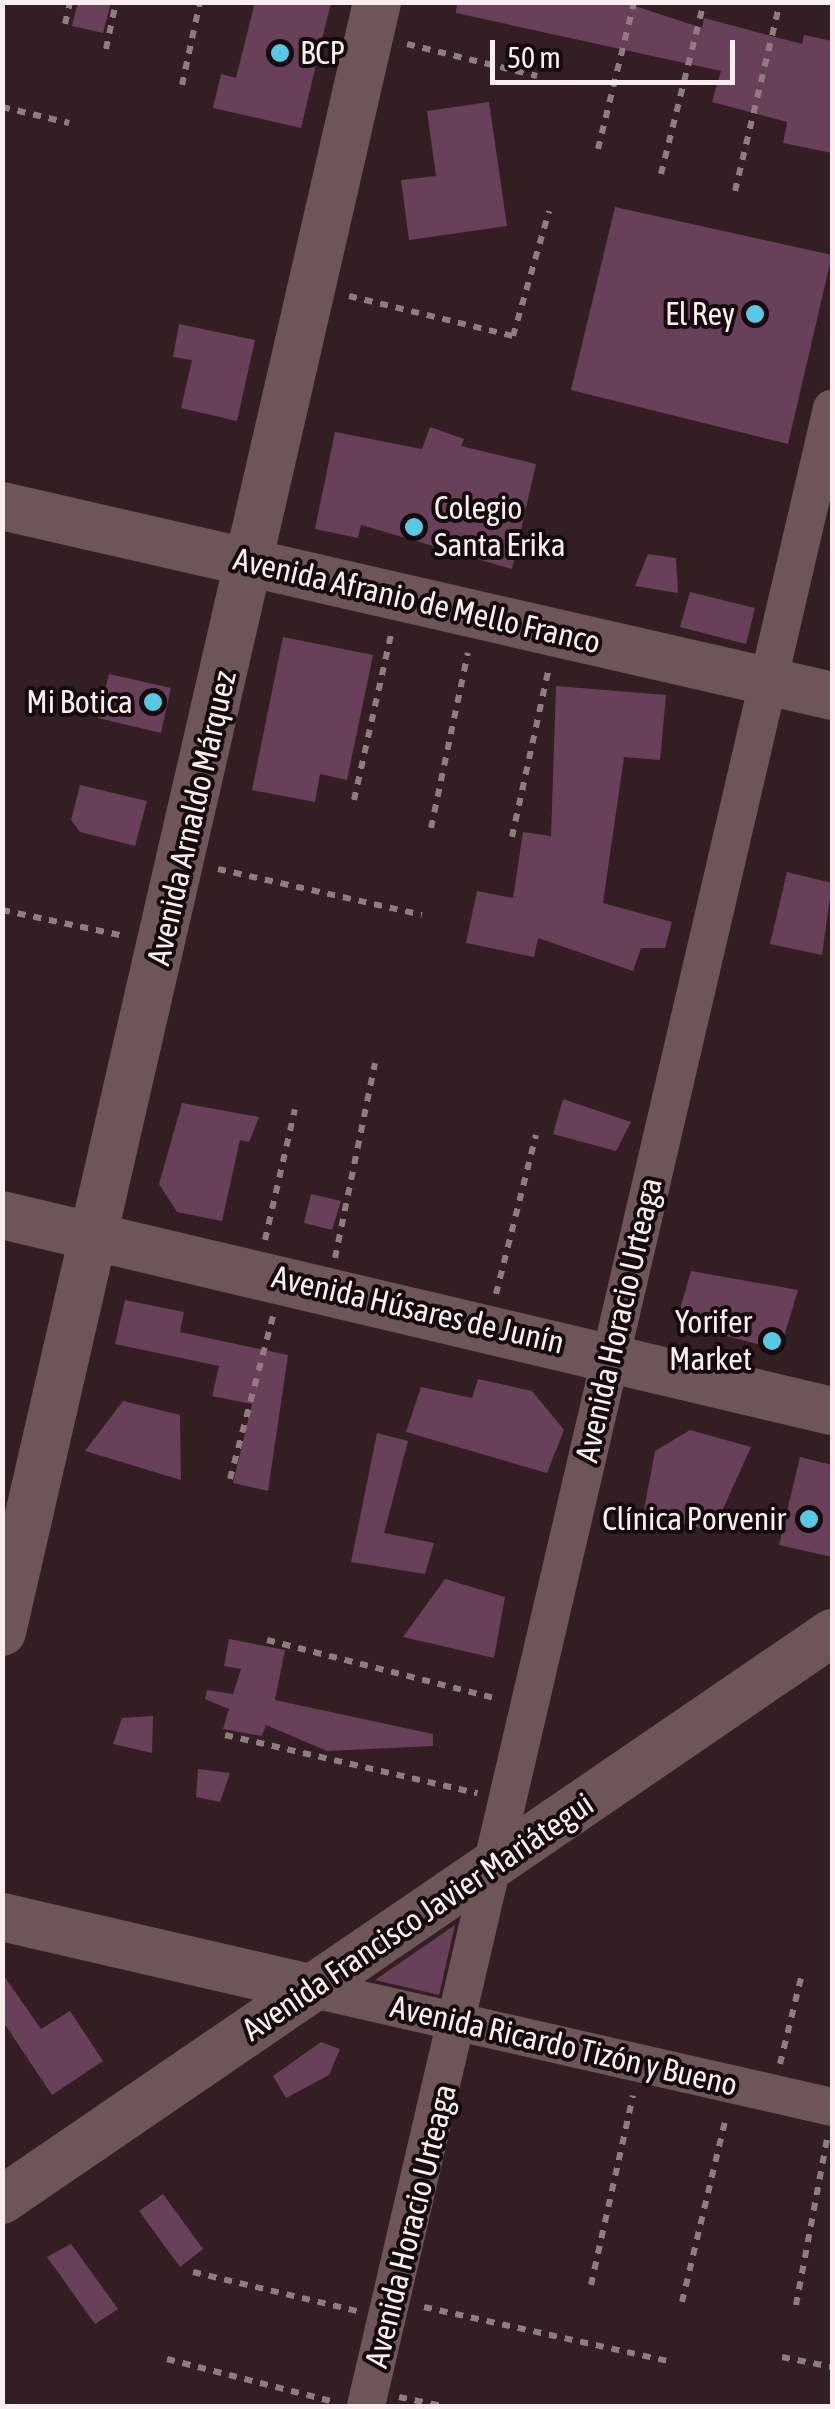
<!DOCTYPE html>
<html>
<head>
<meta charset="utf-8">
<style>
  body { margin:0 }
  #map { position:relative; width:835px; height:2409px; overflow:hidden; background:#331e21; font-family:"Asap Condensed",sans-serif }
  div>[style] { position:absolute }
  .building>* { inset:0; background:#68405a }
  .path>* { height:6px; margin-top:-3px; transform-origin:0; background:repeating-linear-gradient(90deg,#8f7d7f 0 8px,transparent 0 16px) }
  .minor>* { height:38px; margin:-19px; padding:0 19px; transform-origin:19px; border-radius:19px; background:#6e5557 }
  .tertiary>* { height:48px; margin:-24px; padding:0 24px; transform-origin:24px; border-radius:24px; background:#6e5557 }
  .dots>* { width:28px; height:28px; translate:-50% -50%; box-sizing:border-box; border:5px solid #150b0c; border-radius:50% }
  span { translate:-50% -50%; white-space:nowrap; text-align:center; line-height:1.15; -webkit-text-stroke:8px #150b0c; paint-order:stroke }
  .poi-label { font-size:32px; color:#fcedee }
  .left { translate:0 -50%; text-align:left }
  .right { translate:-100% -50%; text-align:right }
  .street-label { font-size:32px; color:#fcedee }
  .frame { position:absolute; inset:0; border:5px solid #fcedee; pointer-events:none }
  .scale { position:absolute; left:490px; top:40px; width:245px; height:45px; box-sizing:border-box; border:5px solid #fcedee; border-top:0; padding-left:12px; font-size:30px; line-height:35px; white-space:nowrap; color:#fcedee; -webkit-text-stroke:8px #150b0c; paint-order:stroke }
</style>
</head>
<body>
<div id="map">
  <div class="building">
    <div style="clip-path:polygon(78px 2px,111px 2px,103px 33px,72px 26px)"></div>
    <div style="clip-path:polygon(255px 2px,331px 2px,301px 128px,213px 108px,221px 74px,236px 78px)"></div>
    <div style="clip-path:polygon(457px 2px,623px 2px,702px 28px,704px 18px,802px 44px,804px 35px,832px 41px,832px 153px,783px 143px,787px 122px,712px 102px,721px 71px,456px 13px)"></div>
    <div style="clip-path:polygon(489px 102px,507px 226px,409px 240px,401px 180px,436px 176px,427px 111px)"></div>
    <div style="clip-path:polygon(615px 207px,832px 255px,788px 444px,571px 390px)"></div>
    <div style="clip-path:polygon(179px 324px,255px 340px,237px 421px,181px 408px,192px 360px,173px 357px)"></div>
    <div style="clip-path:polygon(430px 427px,464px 439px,461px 446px,536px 464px,512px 569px,361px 525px,358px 538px,315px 529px,335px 432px,422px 449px)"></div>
    <div style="clip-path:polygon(648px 554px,676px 558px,678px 593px,635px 586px)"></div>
    <div style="clip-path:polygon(690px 592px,755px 608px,746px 644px,680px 627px)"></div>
    <div style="clip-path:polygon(283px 637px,373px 655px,347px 780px,320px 774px,315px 802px,252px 790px)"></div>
    <div style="clip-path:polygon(109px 674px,171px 688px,161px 733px,98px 718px)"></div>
    <div style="clip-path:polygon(556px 686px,666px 695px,660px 760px,624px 757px,603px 903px,672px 922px,665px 948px,641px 948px,633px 971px,538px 938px,534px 957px,466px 943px,477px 891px,513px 898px,523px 832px,551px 836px)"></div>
    <div style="clip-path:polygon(80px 785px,147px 801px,135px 846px,80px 832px,71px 820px)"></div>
    <div style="clip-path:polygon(787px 872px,832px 883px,822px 955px,770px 944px)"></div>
    <div style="clip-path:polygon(563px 1099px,631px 1122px,616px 1151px,553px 1134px)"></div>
    <div style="clip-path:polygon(182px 1103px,259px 1117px,249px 1142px,240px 1140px,222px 1221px,177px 1212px,159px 1184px)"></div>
    <div style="clip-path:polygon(311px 1194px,341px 1201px,332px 1230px,304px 1223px)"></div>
    <div style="clip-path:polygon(691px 1271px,798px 1290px,780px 1350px,676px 1323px)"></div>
    <div style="clip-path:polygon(125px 1300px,184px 1312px,180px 1332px,288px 1355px,268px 1491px,233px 1483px,252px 1404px,212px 1396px,219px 1366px,115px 1344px)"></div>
    <div style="clip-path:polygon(478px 1379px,532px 1391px,564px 1430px,547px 1473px,406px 1432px,421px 1387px,472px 1398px)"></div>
    <div style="clip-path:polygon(123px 1401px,180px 1415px,181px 1480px,85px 1451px)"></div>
    <div style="clip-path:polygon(690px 1430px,751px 1447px,713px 1531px,643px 1515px,655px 1451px)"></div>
    <div style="clip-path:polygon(377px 1433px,408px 1441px,384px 1533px,434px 1543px,425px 1574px,351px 1562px)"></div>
    <div style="clip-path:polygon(800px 1457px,832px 1465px,832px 1557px,779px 1545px)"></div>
    <div style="clip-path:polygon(445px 1579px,505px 1597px,494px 1658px,403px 1637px)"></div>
    <div style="clip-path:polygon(229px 1639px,285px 1650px,275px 1700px,433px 1734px,433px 1746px,327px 1751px,266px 1725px,262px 1736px,223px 1729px,229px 1709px,205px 1699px,207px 1690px,233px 1694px,241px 1669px,224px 1666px)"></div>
    <div style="clip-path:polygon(153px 1716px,152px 1753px,113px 1744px,122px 1718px)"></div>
    <div style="clip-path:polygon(198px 1769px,230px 1773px,220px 1802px,196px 1797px)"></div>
    <div style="clip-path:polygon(455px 1925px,439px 1995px,375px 1980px)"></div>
    <div style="clip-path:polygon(2px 1973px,41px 2029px,70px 2011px,103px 2061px,52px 2095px,2px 2020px)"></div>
    <div style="clip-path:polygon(321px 2042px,340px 2049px,329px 2075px,286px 2098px,273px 2076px)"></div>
    <div style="clip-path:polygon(163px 2194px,203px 2249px,180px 2267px,139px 2211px)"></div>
    <div style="clip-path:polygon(71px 2244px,118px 2309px,95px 2324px,47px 2257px)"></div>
  </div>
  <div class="path">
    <div style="left:65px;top:24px;width:23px;rotate:-77deg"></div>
    <div style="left:407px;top:44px;width:134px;rotate:13.8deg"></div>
    <div style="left:106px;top:49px;width:48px;rotate:-78deg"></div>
    <div style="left:182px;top:85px;width:85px;rotate:-77.8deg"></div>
    <div style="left:2px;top:107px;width:69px;rotate:13.4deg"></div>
    <div style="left:598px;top:149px;width:151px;rotate:-76.2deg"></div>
    <div style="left:661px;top:174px;width:177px;rotate:-76deg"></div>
    <div style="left:735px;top:191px;width:194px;rotate:-76.6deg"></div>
    <div style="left:349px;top:296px;width:169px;rotate:13.7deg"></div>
    <div style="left:513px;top:336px;width:130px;rotate:-73.9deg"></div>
    <div style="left:354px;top:800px;width:169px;rotate:-77.4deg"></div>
    <div style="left:431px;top:828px;width:179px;rotate:-78.1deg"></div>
    <div style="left:512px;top:837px;width:173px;rotate:-77.7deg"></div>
    <div style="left:218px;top:869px;width:209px;rotate:12.7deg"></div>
    <div style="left:2px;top:910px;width:125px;rotate:12deg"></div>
    <div style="left:265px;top:1240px;width:134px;rotate:-77.1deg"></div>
    <div style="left:335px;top:1258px;width:199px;rotate:-78.4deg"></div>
    <div style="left:496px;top:1294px;width:164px;rotate:-75.9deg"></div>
    <div style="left:230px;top:1479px;width:169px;rotate:-75.2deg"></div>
    <div style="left:267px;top:1640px;width:238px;rotate:14.3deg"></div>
    <div style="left:225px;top:1735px;width:259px;rotate:13deg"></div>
    <div style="left:780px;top:2064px;width:89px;rotate:-76.3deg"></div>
    <div style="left:193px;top:2272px;width:169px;rotate:13.4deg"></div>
    <div style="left:591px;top:2285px;width:194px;rotate:-77.5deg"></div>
    <div style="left:682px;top:2302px;width:189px;rotate:-76.6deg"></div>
    <div style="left:796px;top:2305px;width:168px;rotate:-79.4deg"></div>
    <div style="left:424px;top:2307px;width:249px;rotate:12.5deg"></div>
    <div style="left:782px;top:2357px;width:51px;rotate:11.3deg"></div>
    <div style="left:167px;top:2359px;width:173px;rotate:14.4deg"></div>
    <div style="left:399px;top:2397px;width:44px;rotate:11.8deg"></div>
  </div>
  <div class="minor">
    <div style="left:313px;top:1989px;width:532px;rotate:12.81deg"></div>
    <div style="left:366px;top:2406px;width:2051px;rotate:-76.87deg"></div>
  </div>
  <div class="tertiary">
    <div style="left:2px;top:506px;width:851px;rotate:12.89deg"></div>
    <div style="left:2px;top:1215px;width:853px;rotate:13.29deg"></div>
    <div style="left:2px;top:1632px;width:1673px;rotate:-77.04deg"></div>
    <div style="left:2px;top:1917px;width:319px;rotate:13deg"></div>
    <div style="left:2px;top:2200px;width:1005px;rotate:-34.34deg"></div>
  </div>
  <div class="dots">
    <div style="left:280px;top:53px;background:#59c8e5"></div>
    <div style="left:755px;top:314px;background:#59c8e5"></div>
    <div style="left:414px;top:527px;background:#59c8e5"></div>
    <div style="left:153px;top:702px;background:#59c8e5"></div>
    <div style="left:772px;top:1341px;background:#59c8e5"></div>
    <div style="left:809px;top:1519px;background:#59c8e5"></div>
  </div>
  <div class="poi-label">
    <span class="left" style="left:300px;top:53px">BCP</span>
    <span class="right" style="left:735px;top:314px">El Rey</span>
    <span class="left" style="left:434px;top:527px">Colegio<br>Santa Erika</span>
    <span class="right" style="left:133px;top:702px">Mi Botica</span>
    <span class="right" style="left:752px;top:1341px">Yorifer<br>Market</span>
    <span class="right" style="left:786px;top:1519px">Clínica Porvenir</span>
  </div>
  <div class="street-label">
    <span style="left:417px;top:601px;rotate:13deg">Avenida Afranio de Mello Franco</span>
    <span style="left:192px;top:818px;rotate:-77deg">Avenida Arnaldo Márquez</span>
    <span style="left:418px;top:1310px;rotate:13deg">Avenida Húsares de Junín</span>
    <span style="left:619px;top:1320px;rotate:-77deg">Avenida Horacio Urteaga</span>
    <span style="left:418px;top:1917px;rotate:-34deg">Avenida Francisco Javier Mariátegui</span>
    <span style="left:564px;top:2046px;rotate:13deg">Avenida Ricardo Tizón y Bueno</span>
    <span style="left:411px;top:2226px;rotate:-76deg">Avenida Horacio Urteaga</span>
  </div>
  <div class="frame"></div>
  <div class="scale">50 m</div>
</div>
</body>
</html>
